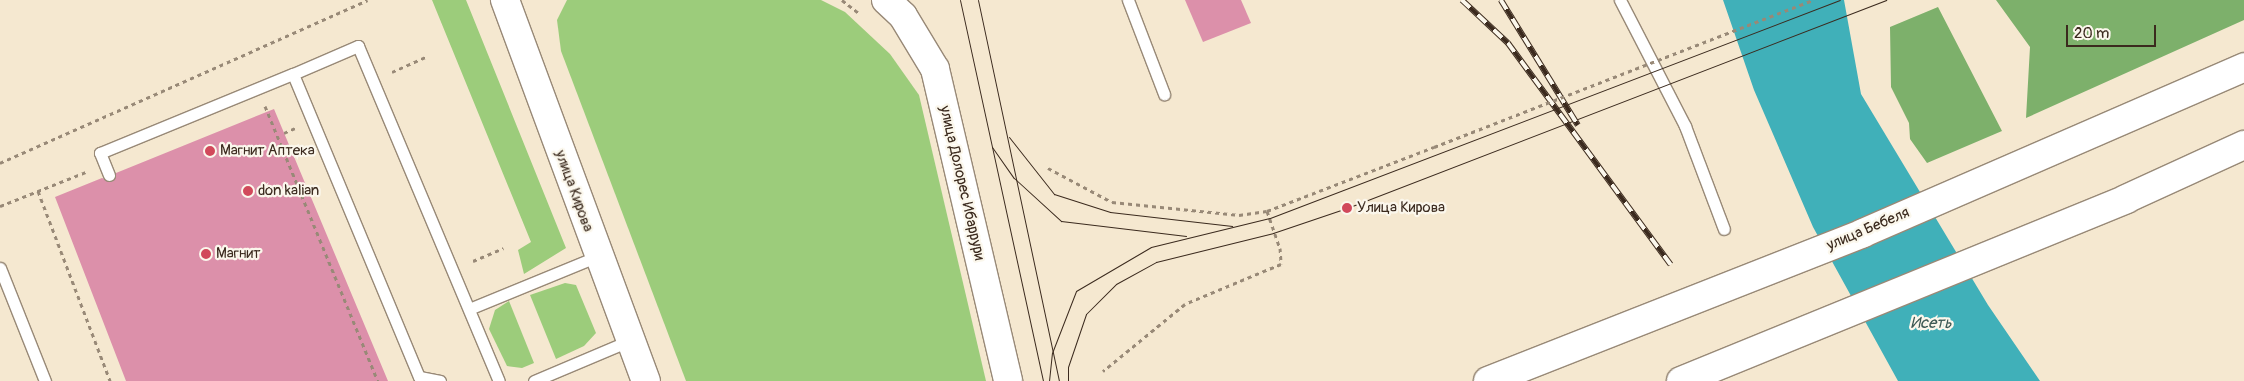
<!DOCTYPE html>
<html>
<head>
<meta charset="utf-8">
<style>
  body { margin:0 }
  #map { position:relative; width:2244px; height:381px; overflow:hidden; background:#f5e8d0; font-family:Pangolin,sans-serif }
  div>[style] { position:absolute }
  .green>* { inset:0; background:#9ccc7b }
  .forest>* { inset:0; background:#7db06b }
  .water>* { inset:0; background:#40b0b9 }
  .building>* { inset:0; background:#dc90aa }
  .path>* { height:3px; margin-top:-1.5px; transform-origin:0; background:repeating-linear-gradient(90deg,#988977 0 4px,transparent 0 8px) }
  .roads { filter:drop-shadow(1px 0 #988977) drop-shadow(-1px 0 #988977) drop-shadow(0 1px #988977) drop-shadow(0 -1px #988977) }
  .service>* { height:11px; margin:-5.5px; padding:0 5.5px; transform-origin:5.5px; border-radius:5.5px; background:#fff }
  .secondary>* { height:28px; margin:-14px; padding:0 14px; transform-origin:14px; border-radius:14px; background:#fff }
  .primary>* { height:28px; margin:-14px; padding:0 14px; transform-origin:14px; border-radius:14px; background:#fff }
  .tram>* { height:1px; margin:-0.5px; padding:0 0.5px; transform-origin:0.5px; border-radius:0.5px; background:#3b2a1e }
  .rail>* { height:5.5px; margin-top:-2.75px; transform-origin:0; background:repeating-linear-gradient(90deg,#fbf7ec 0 11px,#3b2a1e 0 22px); box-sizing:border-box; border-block:1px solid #3b2a1e }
  .path-bridge>* { height:3px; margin-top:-1.5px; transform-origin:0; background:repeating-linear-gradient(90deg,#988977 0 4px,transparent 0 8px) }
  .dots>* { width:14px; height:14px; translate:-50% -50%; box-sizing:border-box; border:2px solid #fbf7ec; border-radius:50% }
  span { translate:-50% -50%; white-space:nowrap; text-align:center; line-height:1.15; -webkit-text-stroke:4.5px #fbf7ec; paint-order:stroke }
  .poi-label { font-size:15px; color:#3b2a1e }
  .left { translate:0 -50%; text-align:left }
  .street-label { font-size:15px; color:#3b2a1e }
  .water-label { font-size:16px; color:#3d5954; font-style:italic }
  .scale { position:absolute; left:2066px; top:25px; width:90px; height:22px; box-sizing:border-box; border:2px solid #3b2a1e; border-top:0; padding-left:6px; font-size:15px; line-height:18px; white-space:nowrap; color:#3b2a1e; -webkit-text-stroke:4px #fbf7ec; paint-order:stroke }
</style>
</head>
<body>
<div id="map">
  <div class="green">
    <div style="clip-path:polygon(432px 0,466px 0,566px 248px,524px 274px,518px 250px,531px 242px)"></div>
    <div style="clip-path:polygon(567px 0,821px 0,845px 12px,890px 54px,919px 95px,986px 381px,686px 381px,561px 51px,557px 20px)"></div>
    <div style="clip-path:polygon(565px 283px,576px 285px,596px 333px,584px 346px,556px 359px,530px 295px)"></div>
    <div style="clip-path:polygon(509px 301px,534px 363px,522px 368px,507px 366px,489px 329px,495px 310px)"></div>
  </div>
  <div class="forest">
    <div style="clip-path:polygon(1996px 0,2244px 0,2244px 20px,2026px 118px,2030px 47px)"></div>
    <div style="clip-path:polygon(1938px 7px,2002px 131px,1927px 163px,1910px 139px,1909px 123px,1891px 87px,1890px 27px)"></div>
  </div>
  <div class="water">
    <div style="clip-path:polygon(1723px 0,1844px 0,1861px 94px,1988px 305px,2040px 381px,1898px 381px,1813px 227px,1754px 90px)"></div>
  </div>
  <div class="building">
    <div style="clip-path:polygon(1185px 0,1241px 0,1251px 23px,1203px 42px)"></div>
    <div style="clip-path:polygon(274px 109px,388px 381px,126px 381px,55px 197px,102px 178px,112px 182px,116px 173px)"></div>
  </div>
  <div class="path">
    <div style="left:842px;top:0;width:23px;rotate:38deg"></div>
    <div style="left:392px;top:72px;width:37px;rotate:-24deg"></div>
    <div style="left:265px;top:106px;width:297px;rotate:67.7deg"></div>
    <div style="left:284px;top:133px;width:12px;rotate:-24deg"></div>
    <div style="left:0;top:163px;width:402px;rotate:-23.9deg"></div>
    <div style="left:1048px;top:168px;width:72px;rotate:28deg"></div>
    <div style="left:1112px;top:202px;width:128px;rotate:5.8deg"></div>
    <div style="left:1239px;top:215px;width:28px;rotate:-8deg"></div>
    <div style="left:1267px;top:211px;width:39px;rotate:71deg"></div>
    <div style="left:1280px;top:248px;width:16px;rotate:86deg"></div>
    <div style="left:1281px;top:264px;width:104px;rotate:157.4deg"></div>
    <div style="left:1185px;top:304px;width:106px;rotate:140.7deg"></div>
    <div style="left:38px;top:191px;width:203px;rotate:69.2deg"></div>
    <div style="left:0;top:206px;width:92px;rotate:-21.6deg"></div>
    <div style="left:1267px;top:211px;width:179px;rotate:-21deg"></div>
    <div style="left:473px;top:261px;width:33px;rotate:-23deg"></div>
  </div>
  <div class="roads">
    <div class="service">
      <div style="left:1128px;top:0;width:101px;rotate:69deg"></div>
      <div style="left:1620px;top:0;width:142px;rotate:62.7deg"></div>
      <div style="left:1685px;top:126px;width:110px;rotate:69.3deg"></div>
      <div style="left:109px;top:175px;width:24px;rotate:-112deg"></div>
      <div style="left:100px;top:153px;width:209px;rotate:-22.3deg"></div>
      <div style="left:0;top:268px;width:122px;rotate:68.3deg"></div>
      <div style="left:469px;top:309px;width:139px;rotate:-22.3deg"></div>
      <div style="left:440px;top:381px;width:21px;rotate:-169deg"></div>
      <div style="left:419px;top:377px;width:328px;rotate:-112.6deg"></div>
      <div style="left:293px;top:74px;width:71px;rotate:-23.3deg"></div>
      <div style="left:358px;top:46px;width:363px;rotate:67.2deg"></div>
      <div style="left:534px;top:381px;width:105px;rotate:-22.9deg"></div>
    </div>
    <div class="secondary">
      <div style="left:505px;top:0;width:406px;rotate:69.7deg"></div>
      <div style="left:886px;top:0;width:23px;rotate:43deg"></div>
      <div style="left:903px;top:16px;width:62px;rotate:58.9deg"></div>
      <div style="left:935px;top:69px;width:320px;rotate:76.8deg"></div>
    </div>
    <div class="primary">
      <div style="left:1488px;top:381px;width:403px;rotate:-21.5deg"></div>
      <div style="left:1863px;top:233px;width:416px;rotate:-23.5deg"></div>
      <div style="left:1681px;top:381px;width:481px;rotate:-22.2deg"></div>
      <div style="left:2126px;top:199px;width:130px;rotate:-24.6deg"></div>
    </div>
  </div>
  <div class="tram">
    <div style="left:960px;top:0;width:390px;rotate:77.7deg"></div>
    <div style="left:978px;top:0;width:390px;rotate:78deg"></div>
    <div style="left:1009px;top:137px;width:73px;rotate:51.7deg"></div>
    <div style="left:1054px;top:194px;width:59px;rotate:17.8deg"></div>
    <div style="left:1110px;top:212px;width:123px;rotate:6.5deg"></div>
    <div style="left:992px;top:147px;width:38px;rotate:55deg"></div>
    <div style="left:1014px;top:178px;width:64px;rotate:42.5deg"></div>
    <div style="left:1061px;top:221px;width:126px;rotate:6.8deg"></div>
    <div style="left:1049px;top:381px;width:28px;rotate:-84deg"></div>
    <div style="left:1052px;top:353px;width:66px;rotate:-68.8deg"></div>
    <div style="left:1076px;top:291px;width:87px;rotate:-30.4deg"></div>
    <div style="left:1151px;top:247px;width:122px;rotate:-13.7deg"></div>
    <div style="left:1270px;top:218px;width:610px;rotate:-20.93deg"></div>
    <div style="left:1068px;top:381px;width:14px;rotate:-90deg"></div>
    <div style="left:1068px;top:367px;width:56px;rotate:-71.2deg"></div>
    <div style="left:1086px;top:314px;width:42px;rotate:-45deg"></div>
    <div style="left:1116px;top:284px;width:46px;rotate:-28.8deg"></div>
    <div style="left:1156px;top:262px;width:121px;rotate:-13.9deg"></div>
    <div style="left:1273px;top:233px;width:78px;rotate:-18.7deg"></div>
    <div style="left:1347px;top:208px;width:578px;rotate:-21.1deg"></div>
  </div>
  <div class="rail">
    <div style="left:1462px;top:0;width:63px;rotate:43.1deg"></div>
    <div style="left:1508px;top:43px;width:275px;rotate:53.7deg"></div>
    <div style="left:1501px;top:0;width:147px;rotate:58.4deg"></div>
  </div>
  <div class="path-bridge">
    <div style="left:1434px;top:147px;width:407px;rotate:-21.2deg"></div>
  </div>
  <div class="dots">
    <div style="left:210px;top:151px;background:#d1495b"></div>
    <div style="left:248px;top:191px;background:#d1495b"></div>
    <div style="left:1347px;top:208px;background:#d1495b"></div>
    <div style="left:206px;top:254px;background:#d1495b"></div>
  </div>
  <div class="poi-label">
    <span class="left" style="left:220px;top:151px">Магнит Аптека</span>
    <span class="left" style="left:258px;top:191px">don kalian</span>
    <span class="left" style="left:1357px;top:208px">Улица Кирова</span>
    <span class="left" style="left:216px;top:254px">Магнит</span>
  </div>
  <div class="street-label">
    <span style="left:962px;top:183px;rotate:77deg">улица Долорес Ибаррури</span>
    <span style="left:574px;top:191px;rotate:70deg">улица Кирова</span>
    <span style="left:1868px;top:229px;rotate:-23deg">улица Бебеля</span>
  </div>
  <div class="water-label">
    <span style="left:1931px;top:323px">Исеть</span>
  </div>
  <div class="scale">20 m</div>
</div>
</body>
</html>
